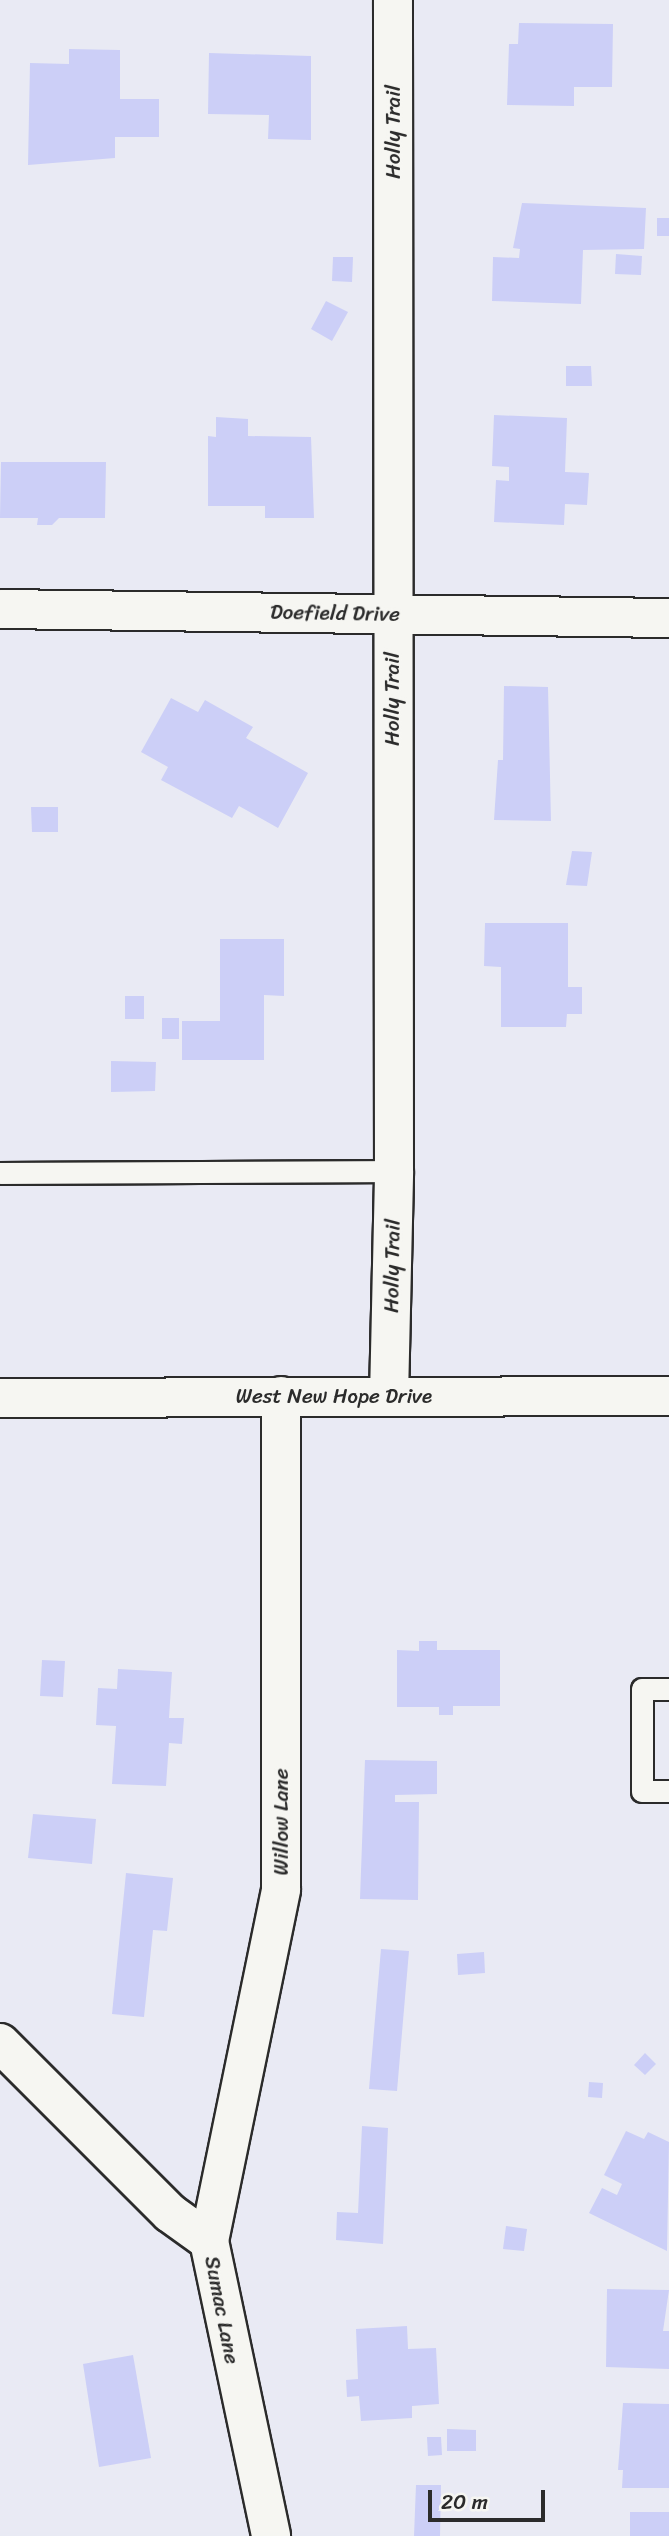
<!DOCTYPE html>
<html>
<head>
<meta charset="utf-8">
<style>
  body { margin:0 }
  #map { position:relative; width:669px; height:2536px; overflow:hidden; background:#e9eaf4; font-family:Sriracha,sans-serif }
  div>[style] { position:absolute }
  .building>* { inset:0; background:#cccff7 }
  .roads { filter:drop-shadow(2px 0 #2b2b2b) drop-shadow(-2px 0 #2b2b2b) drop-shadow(0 2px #2b2b2b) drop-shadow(0 -2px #2b2b2b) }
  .service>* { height:21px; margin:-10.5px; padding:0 10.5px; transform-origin:10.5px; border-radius:10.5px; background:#f6f6f2 }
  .minor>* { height:38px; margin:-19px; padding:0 19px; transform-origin:19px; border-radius:19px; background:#f6f6f2 }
  .secondary>* { height:38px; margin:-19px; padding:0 19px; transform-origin:19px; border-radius:19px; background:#f6f6f2 }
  span { translate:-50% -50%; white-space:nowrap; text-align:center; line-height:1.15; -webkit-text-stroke:6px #f6f6f2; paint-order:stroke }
  .street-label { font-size:21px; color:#2b2b2b }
  .scale { position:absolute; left:428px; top:2490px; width:117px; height:32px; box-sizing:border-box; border:4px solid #2b2b2b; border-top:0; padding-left:9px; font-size:21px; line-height:24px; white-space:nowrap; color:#2b2b2b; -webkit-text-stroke:5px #f6f6f2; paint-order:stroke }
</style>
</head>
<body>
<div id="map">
  <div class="building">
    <div style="clip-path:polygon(519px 23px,613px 24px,612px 87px,574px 87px,574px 106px,507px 105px,509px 44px,518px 44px)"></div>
    <div style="clip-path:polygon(69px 49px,120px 50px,120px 99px,159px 99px,159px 137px,115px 137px,115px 158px,28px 165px,30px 63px,69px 64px)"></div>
    <div style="clip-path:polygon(209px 53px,311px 56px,311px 140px,268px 139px,269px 115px,208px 114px)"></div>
    <div style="clip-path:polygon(522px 203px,646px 208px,644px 249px,583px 250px,581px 304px,492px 301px,493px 257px,519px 258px,520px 249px,513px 248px)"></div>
    <div style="clip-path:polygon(657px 218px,669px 218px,669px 236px,657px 236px)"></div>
    <div style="clip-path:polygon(616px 254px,642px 256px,641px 275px,615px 274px)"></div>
    <div style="clip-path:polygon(333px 257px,353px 257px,352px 282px,332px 281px)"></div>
    <div style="clip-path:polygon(326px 301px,348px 312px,332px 341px,311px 329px)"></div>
    <div style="clip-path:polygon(566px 366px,591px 366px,592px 386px,566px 386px)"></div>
    <div style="clip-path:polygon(494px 415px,567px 418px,565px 472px,589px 473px,587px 505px,565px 504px,564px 525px,494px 522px,496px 480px,509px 481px,509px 467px,492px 466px)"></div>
    <div style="clip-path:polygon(216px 417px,248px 419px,248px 436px,311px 437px,314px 518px,265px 518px,265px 506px,208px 506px,208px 436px,216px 437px)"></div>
    <div style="clip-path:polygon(1px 462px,106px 462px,105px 518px,59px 518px,52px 525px,37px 525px,38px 518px,0 518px)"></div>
    <div style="clip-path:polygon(504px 686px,548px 687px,551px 821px,494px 820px,498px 760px,503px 760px)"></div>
    <div style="clip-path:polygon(171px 698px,198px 712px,205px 700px,253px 727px,246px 738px,308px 773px,278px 828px,239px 806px,232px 818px,161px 780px,168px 767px,141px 752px)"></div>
    <div style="clip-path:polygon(31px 807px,58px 807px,58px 832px,32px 832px)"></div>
    <div style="clip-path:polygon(572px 851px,592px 852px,587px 886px,566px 885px)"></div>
    <div style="clip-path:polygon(485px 923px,568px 923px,568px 987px,582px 987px,582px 1014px,567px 1014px,566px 1027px,501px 1027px,501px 967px,484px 966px)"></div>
    <div style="clip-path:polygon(220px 939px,284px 939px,284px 996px,264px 995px,264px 1060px,182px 1060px,182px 1021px,220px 1021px)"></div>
    <div style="clip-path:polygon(125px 996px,144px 996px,144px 1019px,125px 1019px)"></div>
    <div style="clip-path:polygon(162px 1018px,179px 1018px,179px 1039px,162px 1039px)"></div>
    <div style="clip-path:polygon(111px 1061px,156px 1062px,155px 1091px,111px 1092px)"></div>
    <div style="clip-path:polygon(419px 1641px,437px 1641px,437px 1650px,500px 1650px,500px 1706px,453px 1706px,453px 1715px,439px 1715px,439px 1707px,397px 1707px,397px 1650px,419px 1651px)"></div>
    <div style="clip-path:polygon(42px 1660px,65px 1661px,63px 1697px,40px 1696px)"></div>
    <div style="clip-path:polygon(118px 1669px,172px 1672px,169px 1718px,184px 1718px,182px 1744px,169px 1743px,166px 1786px,112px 1784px,116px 1726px,96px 1725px,98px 1688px,117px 1689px)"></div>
    <div style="clip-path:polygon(365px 1760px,437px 1761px,437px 1794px,395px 1795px,395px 1802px,419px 1802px,418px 1900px,360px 1899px)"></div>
    <div style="clip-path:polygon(33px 1814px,96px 1819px,92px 1864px,28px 1858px)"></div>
    <div style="clip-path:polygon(126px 1873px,173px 1878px,167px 1931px,153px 1930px,144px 2017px,112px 2014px)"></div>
    <div style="clip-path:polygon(381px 1949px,409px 1951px,397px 2091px,369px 2089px)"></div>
    <div style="clip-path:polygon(484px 1952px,485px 1973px,458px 1975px,457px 1954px)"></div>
    <div style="clip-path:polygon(645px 2053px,656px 2064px,645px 2075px,634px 2065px)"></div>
    <div style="clip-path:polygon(589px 2082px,603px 2083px,602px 2098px,588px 2097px)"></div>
    <div style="clip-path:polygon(362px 2126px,388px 2128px,383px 2244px,336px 2240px,337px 2212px,358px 2213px)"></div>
    <div style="clip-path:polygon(626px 2131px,644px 2139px,648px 2132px,669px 2142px,667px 2251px,589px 2213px,602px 2188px,617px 2195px,622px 2184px,604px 2175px)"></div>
    <div style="clip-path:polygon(506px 2226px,527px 2229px,524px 2251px,503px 2249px)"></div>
    <div style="clip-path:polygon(607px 2289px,669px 2290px,663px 2331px,669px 2331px,669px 2369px,606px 2367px)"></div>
    <div style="clip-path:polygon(407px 2326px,408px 2349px,436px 2348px,439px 2404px,412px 2406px,412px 2418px,361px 2421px,359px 2396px,347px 2397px,346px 2380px,358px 2379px,356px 2329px)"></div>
    <div style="clip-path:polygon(133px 2355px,151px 2458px,99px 2467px,83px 2364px)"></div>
    <div style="clip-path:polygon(623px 2403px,669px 2404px,669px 2488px,622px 2488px,623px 2470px,618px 2470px)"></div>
    <div style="clip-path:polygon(447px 2429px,476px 2430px,476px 2451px,447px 2451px)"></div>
    <div style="clip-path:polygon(427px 2437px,441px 2437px,442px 2455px,428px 2456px)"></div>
    <div style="clip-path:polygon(416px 2485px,441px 2485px,440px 2536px,414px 2536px)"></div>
    <div style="clip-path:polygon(630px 2512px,669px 2512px,669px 2536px,630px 2536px)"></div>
  </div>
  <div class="roads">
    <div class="service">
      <div style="left:0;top:1173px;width:394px;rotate:-0.3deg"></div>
      <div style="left:669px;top:1689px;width:27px;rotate:180deg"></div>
      <div style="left:642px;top:1689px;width:102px;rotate:90deg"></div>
      <div style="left:642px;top:1791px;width:27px"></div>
    </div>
    <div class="minor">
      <div style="left:0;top:609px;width:669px;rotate:0.77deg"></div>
      <div style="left:389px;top:1397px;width:226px;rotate:-88.7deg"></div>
      <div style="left:394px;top:1171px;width:1171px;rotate:-90.05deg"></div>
      <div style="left:0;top:2043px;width:240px;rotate:45deg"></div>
      <div style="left:170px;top:2213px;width:48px;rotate:35.7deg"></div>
      <div style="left:209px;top:2241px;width:301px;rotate:78.1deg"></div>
      <div style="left:209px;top:2241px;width:359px;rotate:-78.4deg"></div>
      <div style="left:281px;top:1889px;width:493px;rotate:-90deg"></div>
    </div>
    <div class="secondary">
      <div style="left:0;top:1398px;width:669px;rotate:-0.17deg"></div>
    </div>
  </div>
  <div class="street-label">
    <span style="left:393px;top:132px;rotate:-90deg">Holly Trail</span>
    <span style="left:335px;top:613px;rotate:1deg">Doefield Drive</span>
    <span style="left:392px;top:699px;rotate:-90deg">Holly Trail</span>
    <span style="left:392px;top:1266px;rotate:-89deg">Holly Trail</span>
    <span style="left:334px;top:1396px">West New Hope Drive</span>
    <span style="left:281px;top:1822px;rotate:-90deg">Willow Lane</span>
    <span style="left:222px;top:2310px;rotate:79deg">Sumac Lane</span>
  </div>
  <div class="scale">20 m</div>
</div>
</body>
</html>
